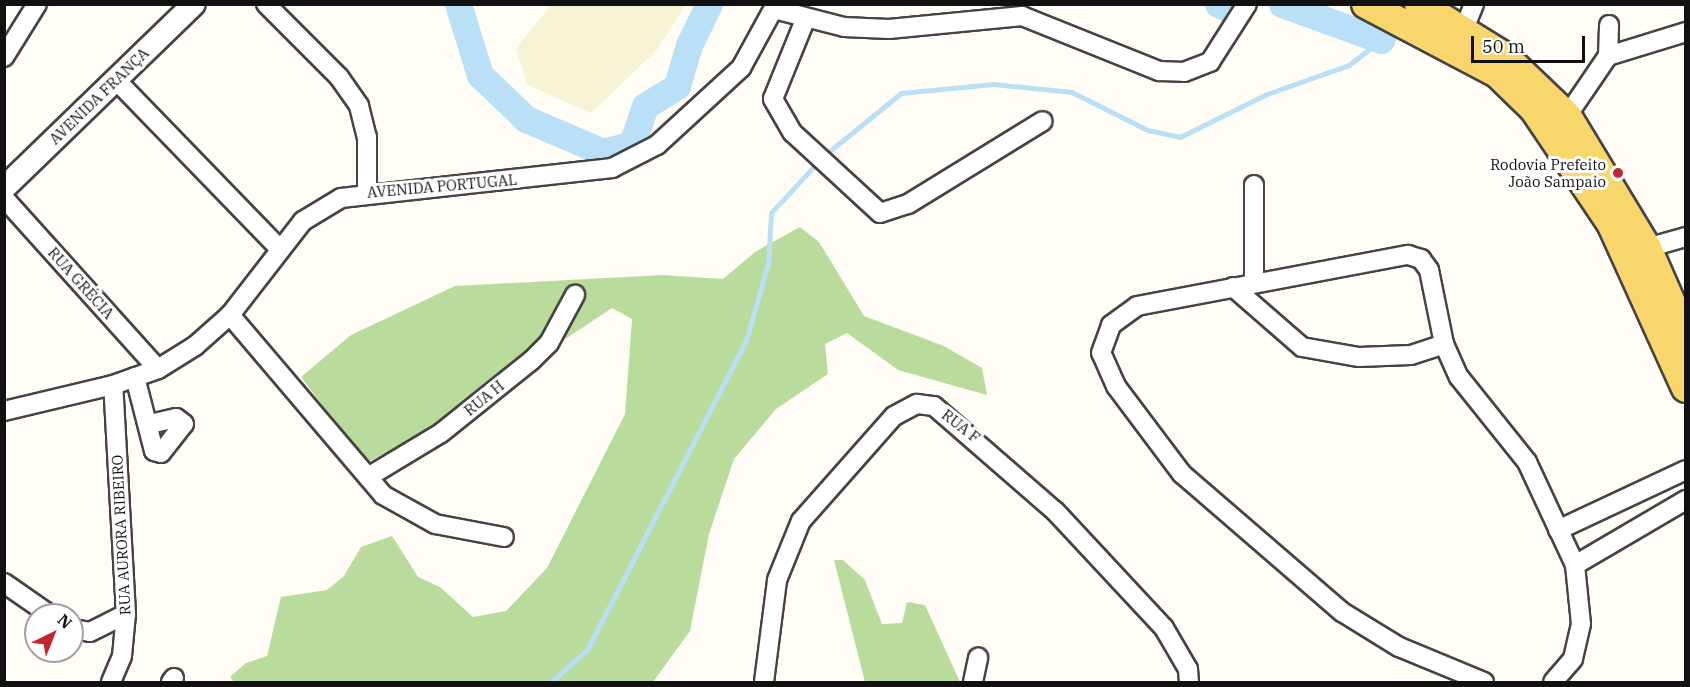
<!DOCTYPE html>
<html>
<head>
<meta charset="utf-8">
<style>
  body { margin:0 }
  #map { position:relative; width:1690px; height:687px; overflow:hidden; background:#fffdf5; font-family:"IBM Plex Serif",serif }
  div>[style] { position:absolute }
  .farmland>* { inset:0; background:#f6f3d4 }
  .forest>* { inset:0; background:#b9dc9c }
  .stream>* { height:4.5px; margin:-2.25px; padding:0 2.25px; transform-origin:2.25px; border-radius:2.25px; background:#b9e0f7 }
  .river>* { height:27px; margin:-13.5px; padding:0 13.5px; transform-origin:13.5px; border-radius:13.5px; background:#b9e0f7 }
  .roads { filter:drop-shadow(2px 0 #444) drop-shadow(-2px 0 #444) drop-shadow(0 2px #444) drop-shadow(0 -2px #444) }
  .minor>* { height:18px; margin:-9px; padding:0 9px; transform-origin:9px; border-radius:9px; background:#fff }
  .tertiary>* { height:22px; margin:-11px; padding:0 11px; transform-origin:11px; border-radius:11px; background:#fff }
  .primary>* { height:28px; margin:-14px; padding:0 14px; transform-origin:14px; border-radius:14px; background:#f9d66b }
  .dots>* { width:16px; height:16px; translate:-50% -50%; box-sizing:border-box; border:3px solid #fff; border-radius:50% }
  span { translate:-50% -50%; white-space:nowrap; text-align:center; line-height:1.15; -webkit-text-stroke:6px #fff; paint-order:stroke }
  .street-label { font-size:15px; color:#111 }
  .poi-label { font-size:15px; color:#111 }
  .right { translate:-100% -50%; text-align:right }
  .frame { position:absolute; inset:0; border:6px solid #111; pointer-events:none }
  .north { position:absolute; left:24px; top:603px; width:60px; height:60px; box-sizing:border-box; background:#fff; border:2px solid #a0a0a0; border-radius:50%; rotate:43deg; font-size:16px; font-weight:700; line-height:24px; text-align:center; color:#111 }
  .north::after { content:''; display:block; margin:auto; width:21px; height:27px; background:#c4262e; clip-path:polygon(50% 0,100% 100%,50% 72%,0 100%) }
  .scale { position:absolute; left:1471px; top:36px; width:114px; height:27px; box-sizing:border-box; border:3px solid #111; border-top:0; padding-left:8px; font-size:18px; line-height:21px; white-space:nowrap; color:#111; -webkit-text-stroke:4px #fff; paint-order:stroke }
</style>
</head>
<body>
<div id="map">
  <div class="farmland">
    <div style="clip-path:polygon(551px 5px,551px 4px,686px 5px,656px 51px,591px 113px,528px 85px,516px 49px)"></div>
  </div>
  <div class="forest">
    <div style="clip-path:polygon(800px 227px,819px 242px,864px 316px,944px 346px,982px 368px,987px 395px,898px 370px,847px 333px,825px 344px,828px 374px,776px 409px,734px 459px,709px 534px,690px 631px,653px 682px,234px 682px,230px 677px,246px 663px,267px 656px,281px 597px,327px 590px,344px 576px,361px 547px,392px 536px,418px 577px,440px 587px,473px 617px,506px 611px,547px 568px,625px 414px,632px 319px,612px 308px,425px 432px,366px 463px,301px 377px,351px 335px,455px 286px,662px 275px,723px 279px,755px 252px)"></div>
    <div style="clip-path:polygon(834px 560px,843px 560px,865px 580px,882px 624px,902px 623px,907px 602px,925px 605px,960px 682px,865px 682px)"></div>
  </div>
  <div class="stream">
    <div style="left:825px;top:155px;width:98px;rotate:-39.2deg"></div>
    <div style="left:901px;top:93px;width:93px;rotate:-5.5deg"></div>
    <div style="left:994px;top:84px;width:78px;rotate:5.9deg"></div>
    <div style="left:1072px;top:92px;width:85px;rotate:26.6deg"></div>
    <div style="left:1148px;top:130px;width:33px;rotate:12deg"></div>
    <div style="left:1180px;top:137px;width:97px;rotate:-26.3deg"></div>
    <div style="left:1267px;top:94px;width:87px;rotate:-19.5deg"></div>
    <div style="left:1349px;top:65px;width:41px;rotate:-38deg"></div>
    <div style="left:551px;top:682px;width:48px;rotate:-41.6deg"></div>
    <div style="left:587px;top:650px;width:348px;rotate:-62.8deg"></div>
    <div style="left:746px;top:341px;width:80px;rotate:-74.1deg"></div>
    <div style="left:768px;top:264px;width:51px;rotate:-86.6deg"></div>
    <div style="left:771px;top:213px;width:71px;rotate:-47.3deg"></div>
  </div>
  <div class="river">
    <div style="left:458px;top:4px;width:74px;rotate:72.8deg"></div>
    <div style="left:480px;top:75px;width:64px;rotate:43.7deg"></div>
    <div style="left:526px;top:119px;width:84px;rotate:23.2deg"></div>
    <div style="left:603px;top:152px;width:30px;rotate:-15deg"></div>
    <div style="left:632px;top:144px;width:40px;rotate:-71.1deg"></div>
    <div style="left:645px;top:106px;width:38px;rotate:-32deg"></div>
    <div style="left:677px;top:86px;width:43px;rotate:-73.7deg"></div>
    <div style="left:689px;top:45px;width:46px;rotate:-64deg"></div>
    <div style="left:1218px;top:4px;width:12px;rotate:24deg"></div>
    <div style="left:1229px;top:9px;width:9px;rotate:-36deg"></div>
    <div style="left:1282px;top:4px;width:105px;rotate:20deg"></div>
    <div style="left:1381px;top:40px;width:38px;rotate:-70deg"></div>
  </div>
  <div class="roads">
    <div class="minor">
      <div style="left:266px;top:4px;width:103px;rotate:45deg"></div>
      <div style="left:339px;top:77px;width:35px;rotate:55deg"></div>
      <div style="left:359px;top:106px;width:32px;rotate:76deg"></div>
      <div style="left:367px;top:137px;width:54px;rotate:90deg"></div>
      <div style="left:774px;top:9px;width:72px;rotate:14.4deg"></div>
      <div style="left:844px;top:27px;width:45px;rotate:2.5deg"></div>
      <div style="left:889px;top:29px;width:134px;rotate:-5.6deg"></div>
      <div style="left:1022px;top:16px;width:148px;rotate:21.9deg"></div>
      <div style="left:1159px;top:71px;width:25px;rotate:2deg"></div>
      <div style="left:1184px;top:72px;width:28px;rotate:-21deg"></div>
      <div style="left:1210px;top:62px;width:69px;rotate:-57.5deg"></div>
      <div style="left:805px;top:20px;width:85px;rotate:112.1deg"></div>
      <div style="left:773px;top:99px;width:39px;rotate:60deg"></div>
      <div style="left:793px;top:133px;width:118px;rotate:42.6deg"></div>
      <div style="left:880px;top:213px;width:29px;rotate:-18deg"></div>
      <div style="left:908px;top:204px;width:158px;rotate:-31.6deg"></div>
      <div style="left:1464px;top:29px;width:27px;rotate:-68deg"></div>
      <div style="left:1608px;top:56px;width:31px;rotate:-88deg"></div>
      <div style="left:4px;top:57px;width:62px;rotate:-58.1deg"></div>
      <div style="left:116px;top:80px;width:233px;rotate:45.9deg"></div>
      <div style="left:1567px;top:116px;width:73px;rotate:-55.7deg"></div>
      <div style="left:1608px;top:56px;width:82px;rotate:-17.1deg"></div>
      <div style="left:1254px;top:185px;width:98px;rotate:90deg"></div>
      <div style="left:4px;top:198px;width:230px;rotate:48deg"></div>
      <div style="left:1647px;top:248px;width:41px;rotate:-15.8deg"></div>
      <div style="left:1233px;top:287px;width:91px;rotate:41deg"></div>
      <div style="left:1302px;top:347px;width:58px;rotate:10deg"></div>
      <div style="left:1359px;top:357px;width:52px;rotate:-2.2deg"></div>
      <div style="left:1411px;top:355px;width:35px;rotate:-18deg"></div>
      <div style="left:230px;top:315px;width:236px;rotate:49.6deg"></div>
      <div style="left:383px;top:495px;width:60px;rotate:29.1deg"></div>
      <div style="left:435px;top:524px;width:70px;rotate:10.7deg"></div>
      <div style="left:135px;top:377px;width:76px;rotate:75.6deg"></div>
      <div style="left:154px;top:451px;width:7px;rotate:16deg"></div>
      <div style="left:161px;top:453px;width:37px;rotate:-52deg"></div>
      <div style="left:184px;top:424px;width:10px;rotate:-143deg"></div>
      <div style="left:176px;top:418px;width:28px;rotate:167deg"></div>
      <div style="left:4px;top:411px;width:112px;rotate:-13.4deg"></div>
      <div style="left:113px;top:385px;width:48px;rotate:-19.6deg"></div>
      <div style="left:158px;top:369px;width:44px;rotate:-31.9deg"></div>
      <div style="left:195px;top:346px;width:47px;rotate:-41.5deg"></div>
      <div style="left:230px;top:315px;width:119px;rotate:-52.2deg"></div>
      <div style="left:303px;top:221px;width:44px;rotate:-31.2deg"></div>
      <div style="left:341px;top:198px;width:273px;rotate:-6.3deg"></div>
      <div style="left:612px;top:168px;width:51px;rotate:-27.1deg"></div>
      <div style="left:657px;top:145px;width:114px;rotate:-42.5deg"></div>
      <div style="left:741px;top:68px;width:73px;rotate:-61.3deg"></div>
      <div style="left:368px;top:477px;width:85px;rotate:-31.1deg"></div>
      <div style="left:441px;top:433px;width:115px;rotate:-38.7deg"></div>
      <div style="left:531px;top:361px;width:25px;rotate:-45deg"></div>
      <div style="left:549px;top:343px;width:55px;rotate:-61.6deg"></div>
      <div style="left:1558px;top:530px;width:141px;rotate:-25.1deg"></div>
      <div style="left:1575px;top:565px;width:129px;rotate:-30.4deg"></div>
      <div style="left:4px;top:583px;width:56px;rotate:34.8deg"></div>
      <div style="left:72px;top:629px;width:18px;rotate:9deg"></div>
      <div style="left:90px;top:632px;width:40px;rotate:-26.6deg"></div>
      <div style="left:111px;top:682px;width:28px;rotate:-67deg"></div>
      <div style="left:122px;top:656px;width:42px;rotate:-84.6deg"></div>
      <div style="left:126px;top:614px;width:229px;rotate:-93.2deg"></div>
      <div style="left:171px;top:682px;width:5px;rotate:-53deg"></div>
      <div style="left:764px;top:682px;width:103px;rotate:-82.7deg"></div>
      <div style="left:777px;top:580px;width:64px;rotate:-67.9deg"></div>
      <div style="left:801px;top:521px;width:140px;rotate:-48.5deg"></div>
      <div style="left:894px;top:416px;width:26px;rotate:-28deg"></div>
      <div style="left:917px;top:404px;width:17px;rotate:7deg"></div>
      <div style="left:934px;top:406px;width:160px;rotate:41deg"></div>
      <div style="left:1055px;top:511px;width:160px;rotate:47deg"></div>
      <div style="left:1164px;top:628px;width:48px;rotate:59.7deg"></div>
      <div style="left:1188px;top:669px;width:13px;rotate:86deg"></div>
      <div style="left:973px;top:682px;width:25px;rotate:-78deg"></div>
      <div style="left:1484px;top:682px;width:92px;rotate:-157.6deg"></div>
      <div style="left:1399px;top:647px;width:67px;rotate:-148.4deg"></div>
      <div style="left:1342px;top:612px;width:211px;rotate:-139.2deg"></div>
      <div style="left:1182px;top:474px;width:110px;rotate:-126.9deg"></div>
      <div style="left:1116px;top:386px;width:36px;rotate:-114deg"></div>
      <div style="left:1101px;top:353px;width:30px;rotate:-70deg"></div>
      <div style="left:1111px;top:325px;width:32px;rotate:-36deg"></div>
      <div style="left:1137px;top:306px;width:276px;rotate:-10.7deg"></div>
      <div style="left:1408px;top:255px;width:14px;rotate:17deg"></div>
      <div style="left:1421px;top:259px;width:14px;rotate:54deg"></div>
      <div style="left:1429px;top:270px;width:76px;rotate:78.5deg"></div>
      <div style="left:1444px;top:344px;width:36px;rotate:66deg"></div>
      <div style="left:1459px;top:377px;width:109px;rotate:51.3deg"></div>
      <div style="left:1527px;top:462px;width:114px;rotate:65deg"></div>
      <div style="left:1575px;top:565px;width:59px;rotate:84.2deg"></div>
      <div style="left:1581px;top:624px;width:36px;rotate:103deg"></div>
      <div style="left:1573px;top:659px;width:30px;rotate:131deg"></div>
    </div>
    <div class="tertiary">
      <div style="left:4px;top:188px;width:264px;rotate:-44.1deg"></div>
    </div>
    <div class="primary">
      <div style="left:1366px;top:4px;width:148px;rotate:27.8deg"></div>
      <div style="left:1497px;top:73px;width:52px;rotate:44.2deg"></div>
      <div style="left:1534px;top:109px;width:138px;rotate:56deg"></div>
      <div style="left:1611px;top:223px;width:181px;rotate:65.6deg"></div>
      <div style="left:1419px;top:4px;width:101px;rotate:31.6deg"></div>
      <div style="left:1505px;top:57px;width:86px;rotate:43.6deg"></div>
      <div style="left:1567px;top:116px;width:154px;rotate:58.8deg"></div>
      <div style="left:1647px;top:248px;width:97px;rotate:66.3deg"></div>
    </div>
  </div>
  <div class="dots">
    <div style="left:1618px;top:173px;background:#c4262e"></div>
  </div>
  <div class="street-label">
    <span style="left:99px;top:96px;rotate:-44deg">AVENIDA FRANÇA</span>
    <span style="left:442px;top:186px;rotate:-5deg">AVENIDA PORTUGAL</span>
    <span style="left:81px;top:283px;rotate:48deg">RUA GRÉCIA</span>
    <span style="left:484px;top:398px;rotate:-39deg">RUA H</span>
    <span style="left:961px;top:426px;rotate:38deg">RUA F</span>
    <span style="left:121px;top:535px;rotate:-93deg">RUA AURORA RIBEIRO</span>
  </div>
  <div class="poi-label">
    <span class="right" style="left:1606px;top:173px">Rodovia Prefeito<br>João Sampaio</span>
  </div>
  <div class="frame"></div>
  <div class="north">N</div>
  <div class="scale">50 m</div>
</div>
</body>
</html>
